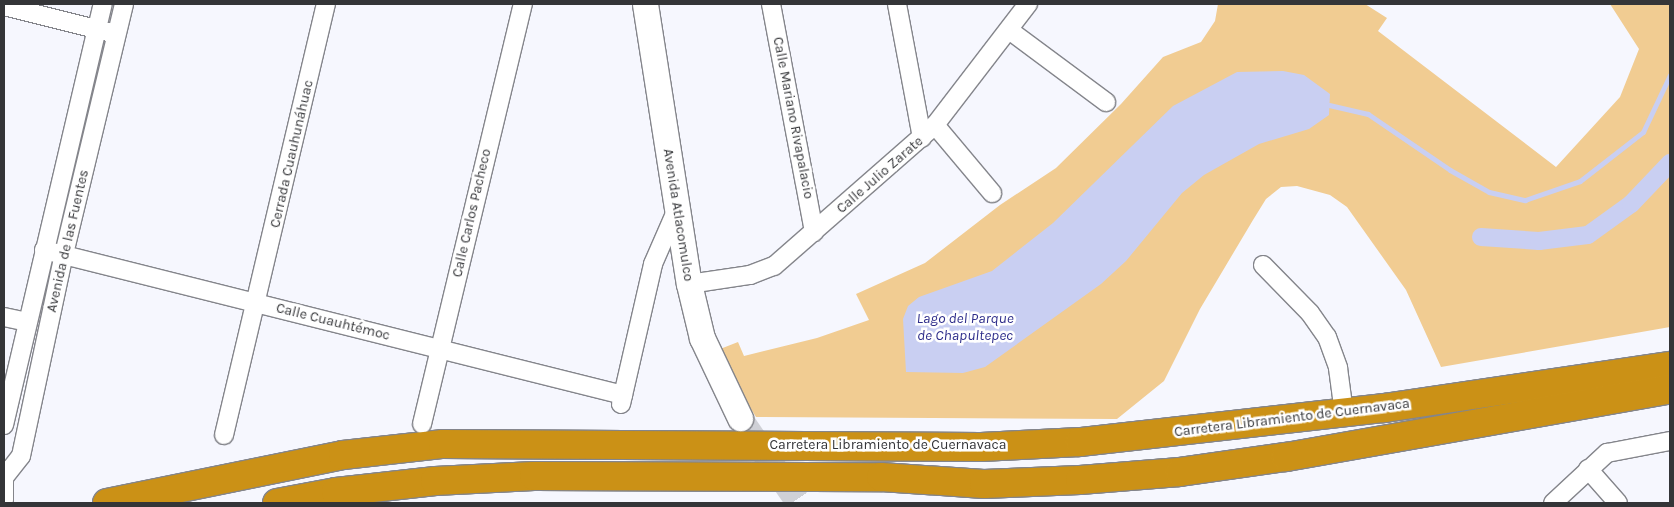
<!DOCTYPE html>
<html>
<head>
<meta charset="utf-8">
<style>
  body { margin:0 }
  #map { position:relative; width:1674px; height:507px; overflow:hidden; background:#f6f7fe; font-family:Karla,sans-serif }
  div>[style] { position:absolute }
  .green>* { inset:0; background:#f1cc92 }
  .water>* { inset:0; background:#c9cff2 }
  .stream>* { height:5px; margin:-2.5px; padding:0 2.5px; transform-origin:2.5px; border-radius:2.5px; background:#c9cff2 }
  .canal>* { height:18px; margin:-9px; padding:0 9px; transform-origin:9px; border-radius:9px; background:#c9cff2 }
  .secondary-tunnel>* { height:25px; margin-top:-12.5px; transform-origin:0; background:repeating-linear-gradient(90deg,#cfd0d6 0 25px,transparent 0 37px) }
  .roads { filter:drop-shadow(1px 0 #84858b) drop-shadow(-1px 0 #84858b) drop-shadow(0 1px #84858b) drop-shadow(0 -1px #84858b) }
  .street>* { height:18px; margin:-9px; padding:0 9px; transform-origin:9px; border-radius:9px; background:#fff }
  .secondary>* { height:25px; margin:-12.5px; padding:0 12.5px; transform-origin:12.5px; border-radius:12.5px; background:#fff }
  .highway>* { height:28px; margin:-14px; padding:0 14px; transform-origin:14px; border-radius:14px; background:#cb9116 }
  span { translate:-50% -50%; white-space:nowrap; text-align:center; line-height:1.15; -webkit-text-stroke:5px #fff; paint-order:stroke }
  .street-label { font-size:14px; color:#343538 }
  .water-label { font-size:15px; color:#2f2e8b; font-style:italic }
  .frame { position:absolute; inset:0; border:5px solid #343538; pointer-events:none }
</style>
</head>
<body>
<div id="map">
  <div class="green">
    <div style="clip-path:polygon(1218px 4px,1365px 4px,1387px 18px,1378px 31px,1556px 167px,1620px 97px,1639px 49px,1610px 4px,1670px 4px,1670px 327px,1441px 367px,1406px 290px,1347px 207px,1330px 195px,1297px 186px,1281px 187px,1266px 199px,1253px 220px,1200px 309px,1164px 381px,1117px 419px,756px 417px,715px 351px,738px 342px,744px 356px,817px 338px,869px 320px,856px 294px,925px 263px,1000px 205px,1056px 168px,1121px 104px,1163px 57px,1201px 42px,1215px 21px)"></div>
  </div>
  <div class="water">
    <div style="clip-path:polygon(1283px 71px,1304px 75px,1330px 94px,1329px 115px,1309px 129px,1259px 144px,1204px 175px,1182px 193px,1126px 261px,1101px 284px,985px 367px,963px 373px,906px 372px,903px 319px,908px 306px,919px 297px,992px 271px,1053px 223px,1173px 106px,1237px 72px)"></div>
  </div>
  <div class="stream">
    <div style="left:1329px;top:105px;width:40px;rotate:13deg"></div>
    <div style="left:1368px;top:114px;width:99px;rotate:34.3deg"></div>
    <div style="left:1450px;top:170px;width:45px;rotate:29.4deg"></div>
    <div style="left:1489px;top:192px;width:37px;rotate:13deg"></div>
    <div style="left:1525px;top:200px;width:58px;rotate:-19.1deg"></div>
    <div style="left:1580px;top:181px;width:80px;rotate:-37.9deg"></div>
    <div style="left:1643px;top:132px;width:63px;rotate:-64.7deg"></div>
  </div>
  <div class="canal">
    <div style="left:1481px;top:237px;width:58px;rotate:3.9deg"></div>
    <div style="left:1539px;top:241px;width:49px;rotate:-7deg"></div>
    <div style="left:1588px;top:235px;width:53px;rotate:-35.8deg"></div>
    <div style="left:1631px;top:204px;width:57px;rotate:-46.4deg"></div>
  </div>
  <div class="secondary-tunnel">
    <div style="left:740px;top:418px;width:103px;rotate:55.2deg"></div>
  </div>
  <div class="roads">
    <div class="street">
      <div style="left:771px;top:4px;width:232px;rotate:79.3deg"></div>
      <div style="left:897px;top:4px;width:136px;rotate:79.4deg"></div>
      <div style="left:4px;top:6px;width:107px;rotate:14deg"></div>
      <div style="left:1009px;top:30px;width:121px;rotate:36.6deg"></div>
      <div style="left:935px;top:125px;width:89px;rotate:50deg"></div>
      <div style="left:44px;top:250px;width:597px;rotate:14.06deg"></div>
      <div style="left:1263px;top:265px;width:67px;rotate:45.6deg"></div>
      <div style="left:1310px;top:313px;width:29px;rotate:55deg"></div>
      <div style="left:1327px;top:337px;width:33px;rotate:70deg"></div>
      <div style="left:1338px;top:368px;width:45px;rotate:82.4deg"></div>
      <div style="left:689px;top:284px;width:62px;rotate:-8.4deg"></div>
      <div style="left:750px;top:275px;width:26px;rotate:-21deg"></div>
      <div style="left:774px;top:266px;width:214px;rotate:-41.2deg"></div>
      <div style="left:935px;top:125px;width:153px;rotate:-52.5deg"></div>
      <div style="left:4px;top:317px;width:24px;rotate:12deg"></div>
      <div style="left:621px;top:404px;width:144px;rotate:-77.1deg"></div>
      <div style="left:653px;top:264px;width:60px;rotate:-66.4deg"></div>
      <div style="left:422px;top:424px;width:432px;rotate:-76.5deg"></div>
      <div style="left:4px;top:425px;width:432px;rotate:-76.8deg"></div>
      <div style="left:224px;top:435px;width:443px;rotate:-76.7deg"></div>
      <div style="left:1588px;top:469px;width:45px;rotate:48.6deg"></div>
      <div style="left:4px;top:470px;width:30px;rotate:90deg"></div>
      <div style="left:6px;top:475px;width:24px;rotate:-52deg"></div>
      <div style="left:21px;top:456px;width:207px;rotate:-78deg"></div>
      <div style="left:64px;top:254px;width:257px;rotate:-76.5deg"></div>
      <div style="left:1553px;top:503px;width:74px;rotate:-42.8deg"></div>
      <div style="left:1607px;top:453px;width:64px;rotate:-10.8deg"></div>
    </div>
    <div class="secondary">
      <div style="left:645px;top:4px;width:283px;rotate:81.1deg"></div>
      <div style="left:689px;top:284px;width:56px;rotate:76.5deg"></div>
      <div style="left:702px;top:338px;width:89px;rotate:64.6deg"></div>
    </div>
    <div class="highway">
      <div style="left:107px;top:503px;width:241px;rotate:-11.5deg"></div>
      <div style="left:343px;top:455px;width:101px;rotate:-6.3deg"></div>
      <div style="left:443px;top:444px;width:538px;rotate:0.32deg"></div>
      <div style="left:981px;top:447px;width:99px;rotate:-2.9deg"></div>
      <div style="left:1080px;top:442px;width:306px;rotate:-6.4deg"></div>
      <div style="left:1384px;top:408px;width:289px;rotate:-8.4deg"></div>
      <div style="left:277px;top:503px;width:60px;rotate:-10.6deg"></div>
      <div style="left:336px;top:492px;width:100px;rotate:-6.3deg"></div>
      <div style="left:435px;top:481px;width:99px;rotate:-2.9deg"></div>
      <div style="left:534px;top:476px;width:347px;rotate:0.2deg"></div>
      <div style="left:881px;top:477px;width:103px;rotate:3.9deg"></div>
      <div style="left:984px;top:484px;width:96px;rotate:-2.4deg"></div>
      <div style="left:1080px;top:480px;width:100px;rotate:-4.6deg"></div>
      <div style="left:1180px;top:472px;width:107px;rotate:-8.1deg"></div>
      <div style="left:1286px;top:457px;width:390px;rotate:-10deg"></div>
    </div>
  </div>
  <div class="street-label">
    <span style="left:793px;top:118px;rotate:79deg">Calle Mariano Rivapalacio</span>
    <span style="left:292px;top:154px;rotate:-77deg">Cerrada Cuauhunáhuac</span>
    <span style="left:880px;top:175px;rotate:-41deg">Calle Julio Zarate</span>
    <span style="left:472px;top:213px;rotate:-77deg">Calle Carlos Pacheco</span>
    <span style="left:678px;top:215px;rotate:81deg">Avenida Atlacomulco</span>
    <span style="left:68px;top:241px;rotate:-77deg">Avenida de las Fuentes</span>
    <span style="left:333px;top:322px;rotate:14deg">Calle Cuauhtémoc</span>
    <span style="left:1292px;top:418px;rotate:-7deg">Carretera Libramiento de Cuernavaca</span>
    <span style="left:888px;top:445px">Carretera Libramiento de Cuernavaca</span>
  </div>
  <div class="water-label">
    <span style="left:965px;top:327px">Lago del Parque<br>de Chapultepec</span>
  </div>
  <div class="frame"></div>
</div>
</body>
</html>
